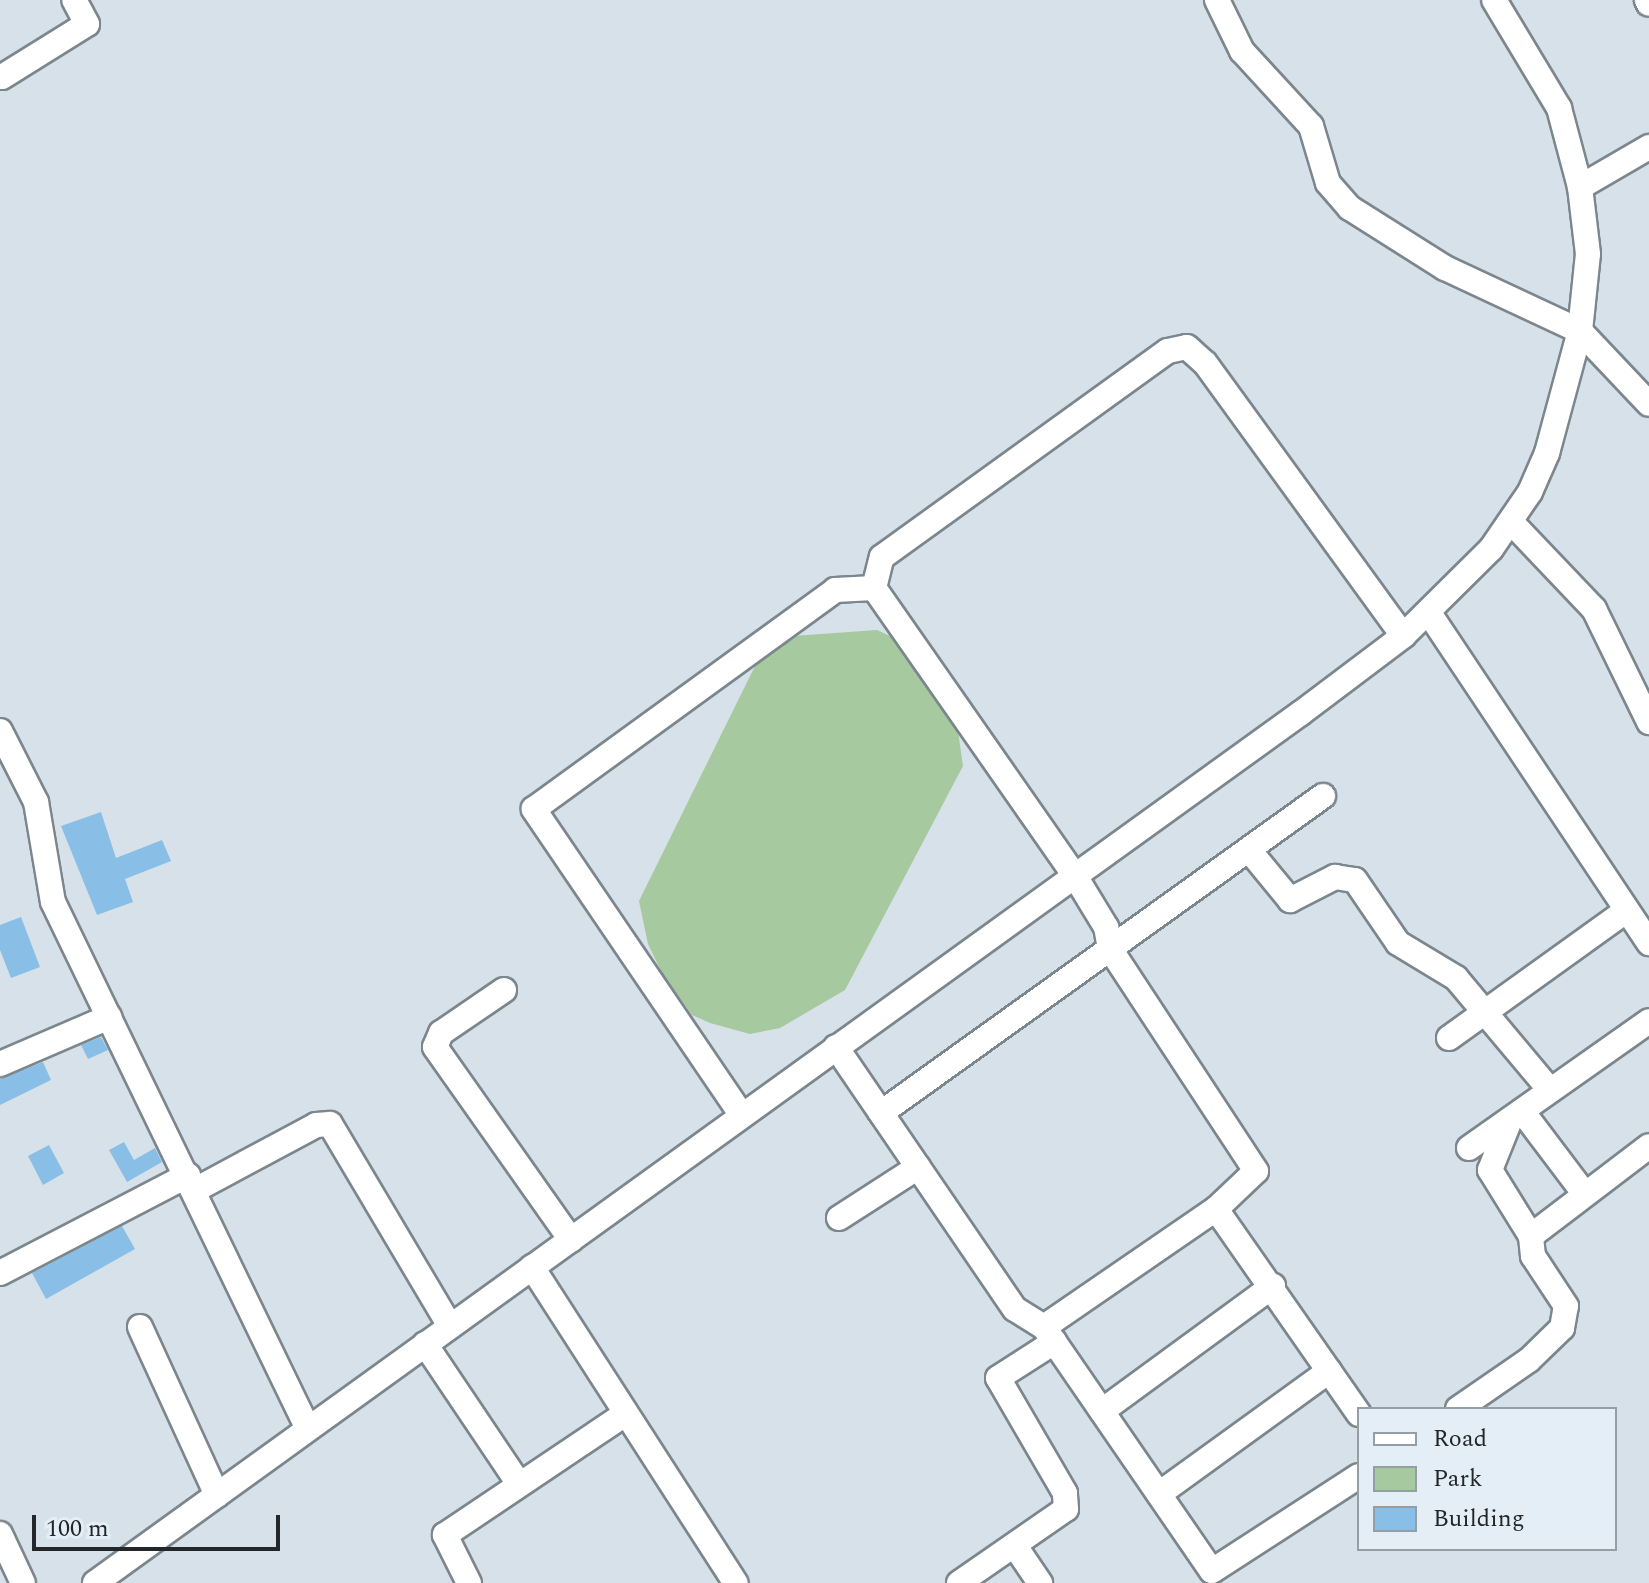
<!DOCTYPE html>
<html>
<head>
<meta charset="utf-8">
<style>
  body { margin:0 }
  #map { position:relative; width:1649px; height:1583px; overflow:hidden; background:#d6e1e9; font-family:Spectral,serif }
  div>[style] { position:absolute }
  .green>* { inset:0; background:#a6c99f }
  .building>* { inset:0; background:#89bfe6 }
  .roads { filter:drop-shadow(2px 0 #7c868d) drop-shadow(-2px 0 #7c868d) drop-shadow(0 2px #7c868d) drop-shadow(0 -2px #7c868d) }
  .minor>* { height:24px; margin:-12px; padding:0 12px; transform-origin:12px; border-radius:12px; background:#fff }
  span { translate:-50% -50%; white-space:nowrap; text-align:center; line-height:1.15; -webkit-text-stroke:7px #e3eef6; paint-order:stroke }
  .legend { position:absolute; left:1357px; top:1407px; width:260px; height:144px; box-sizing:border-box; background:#e3eef6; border:2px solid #969ea4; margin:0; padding:10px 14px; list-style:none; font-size:24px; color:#23272a }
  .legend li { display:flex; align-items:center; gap:16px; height:40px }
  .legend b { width:40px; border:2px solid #969ea4 }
  .scale { position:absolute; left:32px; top:1515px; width:248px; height:36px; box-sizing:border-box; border:4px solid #23272a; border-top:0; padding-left:10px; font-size:24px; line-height:28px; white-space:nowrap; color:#23272a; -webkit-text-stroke:6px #e3eef6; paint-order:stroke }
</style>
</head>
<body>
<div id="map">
  <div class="green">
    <div style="clip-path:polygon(877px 630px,909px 645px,956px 717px,963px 766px,845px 990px,780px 1028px,750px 1034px,710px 1023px,692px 1015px,662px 973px,648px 944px,639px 901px,758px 660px,793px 636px)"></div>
  </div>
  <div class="building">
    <div style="clip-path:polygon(101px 812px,116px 858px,162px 840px,171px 861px,125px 879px,133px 902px,97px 915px,61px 826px)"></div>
    <div style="clip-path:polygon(21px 917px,40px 967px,11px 978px,0 950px,0 925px)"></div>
    <div style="clip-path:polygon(101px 1037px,108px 1050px,88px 1059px,81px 1045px)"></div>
    <div style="clip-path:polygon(43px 1062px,51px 1080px,0 1105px,0 1079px)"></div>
    <div style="clip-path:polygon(124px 1142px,134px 1160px,155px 1148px,162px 1162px,127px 1182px,109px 1150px)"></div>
    <div style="clip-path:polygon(49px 1145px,64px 1173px,43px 1185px,28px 1156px)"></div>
    <div style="clip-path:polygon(122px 1226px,135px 1249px,46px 1299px,32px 1273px)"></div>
  </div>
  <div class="roads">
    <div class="minor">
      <div style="left:1217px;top:0;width:57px;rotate:63.9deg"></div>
      <div style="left:1242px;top:51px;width:102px;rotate:47.4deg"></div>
      <div style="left:1311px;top:126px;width:59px;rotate:73.4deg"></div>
      <div style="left:1328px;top:183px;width:33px;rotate:49deg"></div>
      <div style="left:1350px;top:208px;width:112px;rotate:32.3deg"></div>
      <div style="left:1445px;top:268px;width:149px;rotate:25deg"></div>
      <div style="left:1580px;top:331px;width:100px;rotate:46.6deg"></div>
      <div style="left:1647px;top:0;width:4px;rotate:63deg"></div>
      <div style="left:2px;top:77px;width:100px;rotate:-31.9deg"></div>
      <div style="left:87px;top:24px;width:27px;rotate:-118deg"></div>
      <div style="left:1580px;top:187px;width:80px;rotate:-30.1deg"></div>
      <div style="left:1512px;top:523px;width:119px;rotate:46.4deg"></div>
      <div style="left:1594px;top:609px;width:126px;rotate:64deg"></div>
      <div style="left:1429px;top:613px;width:397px;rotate:56.3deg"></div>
      <div style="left:0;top:731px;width:80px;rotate:63.1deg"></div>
      <div style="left:36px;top:802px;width:101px;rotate:80.4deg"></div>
      <div style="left:53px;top:902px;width:585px;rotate:64.18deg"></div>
      <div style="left:1249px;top:850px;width:65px;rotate:50.6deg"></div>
      <div style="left:1290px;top:900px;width:51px;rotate:-27.1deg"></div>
      <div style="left:1335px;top:877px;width:20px;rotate:9deg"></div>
      <div style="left:1355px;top:880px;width:76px;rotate:55.7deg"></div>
      <div style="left:1398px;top:943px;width:68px;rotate:31.1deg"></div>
      <div style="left:1456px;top:978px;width:146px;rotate:50deg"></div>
      <div style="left:504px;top:990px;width:76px;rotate:145.7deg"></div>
      <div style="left:441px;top:1033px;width:15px;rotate:113deg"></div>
      <div style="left:435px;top:1047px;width:236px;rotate:54.8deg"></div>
      <div style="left:1449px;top:1038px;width:218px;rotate:-35.7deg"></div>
      <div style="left:836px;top:1047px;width:317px;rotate:55.7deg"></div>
      <div style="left:1015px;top:1309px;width:34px;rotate:32deg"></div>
      <div style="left:1044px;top:1327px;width:296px;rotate:55.5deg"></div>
      <div style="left:1212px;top:1571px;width:175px;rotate:-32.9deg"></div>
      <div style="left:0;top:1064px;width:119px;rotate:-23.3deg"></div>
      <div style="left:1522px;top:1111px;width:103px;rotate:52.9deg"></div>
      <div style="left:881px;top:1113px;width:544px;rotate:-35.65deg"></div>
      <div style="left:741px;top:1114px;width:369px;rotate:-124.2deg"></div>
      <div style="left:534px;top:809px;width:372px;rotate:-36deg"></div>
      <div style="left:835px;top:590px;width:39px;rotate:-3deg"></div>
      <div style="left:1510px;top:1120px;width:54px;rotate:111.8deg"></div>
      <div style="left:1490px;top:1170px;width:78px;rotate:58.2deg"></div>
      <div style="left:1469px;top:1148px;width:220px;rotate:-35.2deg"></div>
      <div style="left:195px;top:1190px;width:137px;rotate:-28.2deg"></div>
      <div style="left:316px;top:1125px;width:14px;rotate:-4deg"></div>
      <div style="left:330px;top:1124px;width:235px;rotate:59.3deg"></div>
      <div style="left:1216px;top:1209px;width:250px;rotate:55.1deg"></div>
      <div style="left:839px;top:1218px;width:94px;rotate:-32.8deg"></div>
      <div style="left:532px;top:1267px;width:376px;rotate:57.2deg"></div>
      <div style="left:0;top:1273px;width:212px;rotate:-27.5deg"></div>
      <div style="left:140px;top:1327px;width:185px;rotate:65.4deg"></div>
      <div style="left:1044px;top:1327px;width:209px;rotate:-34.5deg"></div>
      <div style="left:1216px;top:1209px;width:55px;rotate:-43.5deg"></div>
      <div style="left:1256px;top:1171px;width:266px;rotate:-123.3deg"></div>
      <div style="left:1110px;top:949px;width:22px;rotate:-100deg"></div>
      <div style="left:1106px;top:927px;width:60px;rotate:-121.3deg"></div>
      <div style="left:1075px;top:876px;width:351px;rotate:-124.9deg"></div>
      <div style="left:874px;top:588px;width:32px;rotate:-76deg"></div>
      <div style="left:882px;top:557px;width:352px;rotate:-35.8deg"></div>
      <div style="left:1168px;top:351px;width:19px;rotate:-12deg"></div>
      <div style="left:1187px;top:347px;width:24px;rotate:42deg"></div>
      <div style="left:1205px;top:363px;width:337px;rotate:54deg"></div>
      <div style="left:425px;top:1344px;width:169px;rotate:56.1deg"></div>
      <div style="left:1458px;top:1409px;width:86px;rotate:-34.6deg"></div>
      <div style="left:1529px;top:1360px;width:46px;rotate:-44.1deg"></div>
      <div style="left:1562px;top:1328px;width:22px;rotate:-80deg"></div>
      <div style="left:1566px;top:1306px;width:60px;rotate:-123.4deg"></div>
      <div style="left:1533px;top:1256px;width:20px;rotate:-96deg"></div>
      <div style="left:1531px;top:1236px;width:148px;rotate:-37.3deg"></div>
      <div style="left:1102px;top:1411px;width:212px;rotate:-36.2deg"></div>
      <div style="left:1159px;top:1494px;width:210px;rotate:-35.9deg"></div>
      <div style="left:0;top:1534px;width:54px;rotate:64.9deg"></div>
      <div style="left:1015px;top:1546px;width:45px;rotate:56deg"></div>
      <div style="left:95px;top:1583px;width:1487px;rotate:-35.81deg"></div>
      <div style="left:1301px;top:713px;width:128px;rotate:-37deg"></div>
      <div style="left:1403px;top:636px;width:124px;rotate:-44.7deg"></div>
      <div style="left:1491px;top:549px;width:69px;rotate:-55.6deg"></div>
      <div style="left:1530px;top:492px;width:43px;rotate:-66.4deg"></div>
      <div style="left:1547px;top:453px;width:126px;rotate:-74.9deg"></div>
      <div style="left:1580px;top:331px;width:77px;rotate:-84.1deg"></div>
      <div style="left:1588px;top:254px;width:67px;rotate:-96.8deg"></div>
      <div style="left:1580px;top:187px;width:82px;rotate:-104.9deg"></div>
      <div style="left:1559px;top:108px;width:126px;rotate:-121deg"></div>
      <div style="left:469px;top:1583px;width:54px;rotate:-116.6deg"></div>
      <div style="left:445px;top:1535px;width:217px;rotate:-33.9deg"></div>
      <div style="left:959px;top:1583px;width:130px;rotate:-34.7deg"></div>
      <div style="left:1066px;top:1509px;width:16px;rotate:-94deg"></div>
      <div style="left:1065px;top:1493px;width:133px;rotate:-120.2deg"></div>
      <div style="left:998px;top:1378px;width:67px;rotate:-32.7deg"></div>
    </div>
  </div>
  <ul class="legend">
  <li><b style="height:10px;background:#fff"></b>Road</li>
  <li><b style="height:22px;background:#a6c99f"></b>Park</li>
  <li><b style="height:22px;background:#89bfe6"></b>Building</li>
  </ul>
  <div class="scale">100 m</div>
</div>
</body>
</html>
